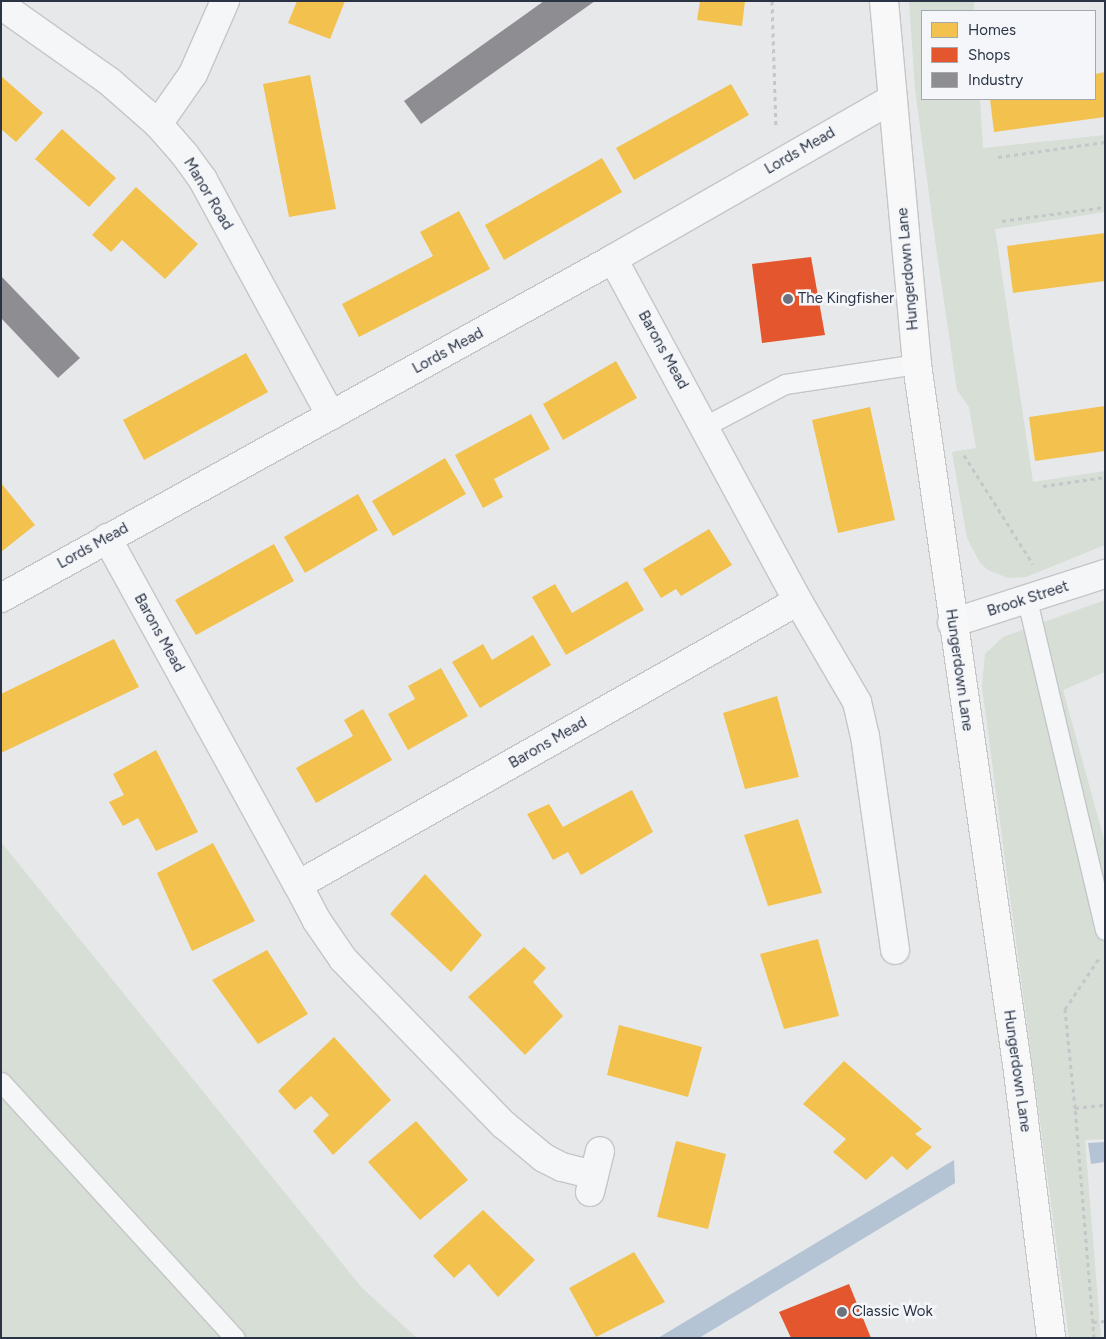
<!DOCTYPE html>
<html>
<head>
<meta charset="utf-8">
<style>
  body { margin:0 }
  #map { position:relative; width:1106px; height:1339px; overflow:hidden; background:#e6e8ea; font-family:Figtree,sans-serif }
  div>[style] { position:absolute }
  .green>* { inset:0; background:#d6ded6 }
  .water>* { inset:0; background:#b4c4d5 }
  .homes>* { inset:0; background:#f2c14e }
  .shops>* { inset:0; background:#e4572e }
  .industry>* { inset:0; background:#8d8d92 }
  .path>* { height:3px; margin-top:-1.5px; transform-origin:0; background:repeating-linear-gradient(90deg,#c5c6ca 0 4px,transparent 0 8px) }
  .roads { filter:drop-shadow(1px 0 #c4c6c8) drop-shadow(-1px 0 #c4c6c8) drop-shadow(0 1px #c4c6c8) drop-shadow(0 -1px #c4c6c8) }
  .lane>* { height:19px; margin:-9.5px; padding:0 9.5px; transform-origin:9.5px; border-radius:9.5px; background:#f5f6f7 }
  .street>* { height:28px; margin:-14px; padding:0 14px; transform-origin:14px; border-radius:14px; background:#f5f6f7 }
  .secondary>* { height:28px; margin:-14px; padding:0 14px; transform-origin:14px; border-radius:14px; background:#f8f8f8 }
  .dots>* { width:14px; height:14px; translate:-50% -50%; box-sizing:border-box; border:2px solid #f4f6f9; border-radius:50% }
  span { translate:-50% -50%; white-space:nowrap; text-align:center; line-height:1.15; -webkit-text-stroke:5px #f4f6f9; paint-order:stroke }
  .street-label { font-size:15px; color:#2b3445 }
  .poi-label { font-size:15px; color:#2b3445 }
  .left { translate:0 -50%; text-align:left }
  .frame { position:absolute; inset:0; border:2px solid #2b3445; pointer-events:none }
  .legend { position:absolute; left:921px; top:10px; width:175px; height:90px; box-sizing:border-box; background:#f4f6f9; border:1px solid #a4a8b1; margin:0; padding:6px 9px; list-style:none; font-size:15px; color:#2b3445 }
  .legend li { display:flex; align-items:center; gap:10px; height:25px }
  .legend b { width:25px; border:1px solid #a4a8b1 }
</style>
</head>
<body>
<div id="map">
  <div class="green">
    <div style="clip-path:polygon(909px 1px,974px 1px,974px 11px,922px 11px,922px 99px,980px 99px,983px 148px,1105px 135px,1105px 212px,995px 229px,1033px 482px,1105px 471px,1105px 545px,1026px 577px,1008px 578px,988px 570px,980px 563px,967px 538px,952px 452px,976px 448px,969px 407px,957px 390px,936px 247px,915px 89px)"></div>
    <div style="clip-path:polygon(1105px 600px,1105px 672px,1063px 690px,1105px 843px,1105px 1139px,1085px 1140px,1101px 1338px,1069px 1338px,982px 687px,985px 654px,1003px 637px)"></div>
    <div style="clip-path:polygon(1px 842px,362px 1288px,417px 1338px,1px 1338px)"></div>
  </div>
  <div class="water">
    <div style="clip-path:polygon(1105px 1142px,1105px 1162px,1091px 1164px,1088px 1143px)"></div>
    <div style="clip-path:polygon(954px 1160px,955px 1183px,699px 1338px,658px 1338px)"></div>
  </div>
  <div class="homes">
    <div style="clip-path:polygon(297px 1px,345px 1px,330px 39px,288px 23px)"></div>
    <div style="clip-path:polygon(700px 1px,745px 1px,742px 26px,697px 20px)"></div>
    <div style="clip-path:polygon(1105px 72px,1105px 117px,994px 132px,990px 99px,1095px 99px,1095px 74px)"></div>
    <div style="clip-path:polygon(310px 75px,336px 209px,289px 217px,263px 84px)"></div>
    <div style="clip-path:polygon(1px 76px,43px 113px,16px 142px,1px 129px)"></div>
    <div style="clip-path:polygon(731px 84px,749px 115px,634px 180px,616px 148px)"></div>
    <div style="clip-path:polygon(62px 129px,116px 178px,89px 207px,35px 159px)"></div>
    <div style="clip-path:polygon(602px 158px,622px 192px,504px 260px,485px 225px)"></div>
    <div style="clip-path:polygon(136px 187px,198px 244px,165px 279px,122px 240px,111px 252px,92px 235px)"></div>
    <div style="clip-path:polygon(459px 211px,490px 269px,359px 337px,342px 304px,433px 256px,420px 232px)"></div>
    <div style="clip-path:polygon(1105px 233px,1105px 281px,1013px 293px,1007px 246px)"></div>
    <div style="clip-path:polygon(246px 353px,268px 392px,144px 460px,123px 420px)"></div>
    <div style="clip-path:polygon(616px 361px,637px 398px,563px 440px,543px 404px)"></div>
    <div style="clip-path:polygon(1105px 406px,1105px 451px,1035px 461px,1029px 417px)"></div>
    <div style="clip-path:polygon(870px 407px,895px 520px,838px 533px,812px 420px)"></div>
    <div style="clip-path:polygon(531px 414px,550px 449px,494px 479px,503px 497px,483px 508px,455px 455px)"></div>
    <div style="clip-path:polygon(445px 458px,466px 494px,393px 536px,372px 501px)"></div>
    <div style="clip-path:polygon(1px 483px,35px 525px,1px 552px)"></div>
    <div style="clip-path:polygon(358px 494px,378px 530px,305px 573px,284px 537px)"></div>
    <div style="clip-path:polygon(709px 529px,732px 565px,681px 596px,676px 589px,661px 598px,643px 569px)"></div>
    <div style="clip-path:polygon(274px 544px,294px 581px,196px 635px,175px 600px)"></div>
    <div style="clip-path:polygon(627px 581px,644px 610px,566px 655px,532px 597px,555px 584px,572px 613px)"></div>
    <div style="clip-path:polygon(533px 635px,551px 665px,480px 708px,452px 662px,483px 644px,492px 660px)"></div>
    <div style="clip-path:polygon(114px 639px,139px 687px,1px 753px,1px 694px)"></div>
    <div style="clip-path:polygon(441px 668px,468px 716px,408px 750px,388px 714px,415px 699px,408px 686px)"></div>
    <div style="clip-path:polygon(777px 696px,799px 777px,745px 789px,723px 713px)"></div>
    <div style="clip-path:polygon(363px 709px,392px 760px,316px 803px,296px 768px,353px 736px,344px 720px)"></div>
    <div style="clip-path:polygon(156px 750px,198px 832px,156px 851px,138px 818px,123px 826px,109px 802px,124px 795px,113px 774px)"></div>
    <div style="clip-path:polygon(632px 790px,653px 832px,581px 875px,568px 852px,553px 860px,527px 814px,549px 804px,563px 827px)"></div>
    <div style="clip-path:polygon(798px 819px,822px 893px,768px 906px,744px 835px)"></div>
    <div style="clip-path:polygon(213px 843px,255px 921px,192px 951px,157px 873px)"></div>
    <div style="clip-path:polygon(425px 874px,482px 935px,451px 972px,390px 914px)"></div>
    <div style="clip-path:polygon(818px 939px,839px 1016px,784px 1029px,760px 954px)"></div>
    <div style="clip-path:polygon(524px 947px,546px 968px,533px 982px,563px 1016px,525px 1055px,468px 997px)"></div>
    <div style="clip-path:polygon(267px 950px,308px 1014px,258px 1044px,212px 980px)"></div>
    <div style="clip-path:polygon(619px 1025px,702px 1047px,688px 1097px,607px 1075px)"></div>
    <div style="clip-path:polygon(334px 1037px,391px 1100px,333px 1155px,313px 1131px,329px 1115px,311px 1096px,295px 1110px,278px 1091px)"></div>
    <div style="clip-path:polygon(844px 1061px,922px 1129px,915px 1134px,932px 1147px,907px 1170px,892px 1156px,866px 1180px,833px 1152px,846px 1139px,803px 1104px)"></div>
    <div style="clip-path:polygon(416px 1121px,468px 1180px,420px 1220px,368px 1162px)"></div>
    <div style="clip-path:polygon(676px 1141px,726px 1154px,708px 1229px,657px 1217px)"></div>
    <div style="clip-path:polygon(483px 1210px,535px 1260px,498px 1297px,469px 1264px,454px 1278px,433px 1256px)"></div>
    <div style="clip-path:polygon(634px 1252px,665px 1302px,596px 1337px,569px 1288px)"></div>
  </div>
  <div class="shops">
    <div style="clip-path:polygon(811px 257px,825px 335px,762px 343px,752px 264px)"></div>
    <div style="clip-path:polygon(849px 1284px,871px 1338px,791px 1338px,779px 1312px)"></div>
  </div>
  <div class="industry">
    <div style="clip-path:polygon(544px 1px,595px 1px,421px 124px,404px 101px)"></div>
    <div style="clip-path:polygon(1px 276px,80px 358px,58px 378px,1px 318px)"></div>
  </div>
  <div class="path">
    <div style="left:772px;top:1px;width:127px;rotate:88.2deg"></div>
    <div style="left:998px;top:157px;width:108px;rotate:-8deg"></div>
    <div style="left:1002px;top:221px;width:104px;rotate:-7.7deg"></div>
    <div style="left:964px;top:455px;width:129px;rotate:57.7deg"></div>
    <div style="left:1043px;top:486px;width:63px;rotate:-8.3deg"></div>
    <div style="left:1075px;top:1108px;width:100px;rotate:-95.8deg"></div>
    <div style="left:1065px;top:1009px;width:63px;rotate:-56.1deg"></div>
    <div style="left:1093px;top:1322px;width:12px;rotate:-5deg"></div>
    <div style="left:1094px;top:1338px;width:231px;rotate:-94.7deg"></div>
    <div style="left:1075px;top:1108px;width:30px;rotate:-6deg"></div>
  </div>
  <div class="roads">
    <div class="lane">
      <div style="left:705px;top:426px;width:90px;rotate:-27.7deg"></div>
      <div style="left:785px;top:384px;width:134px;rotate:-8.6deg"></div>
      <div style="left:1027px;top:600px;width:339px;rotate:76.7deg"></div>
      <div style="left:1px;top:1082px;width:347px;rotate:47.6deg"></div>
    </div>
    <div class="street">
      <div style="left:1px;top:5px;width:133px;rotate:35.2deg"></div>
      <div style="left:110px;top:82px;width:64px;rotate:41.2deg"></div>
      <div style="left:158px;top:124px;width:41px;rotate:48.9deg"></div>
      <div style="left:185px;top:155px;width:31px;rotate:54deg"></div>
      <div style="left:203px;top:180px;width:268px;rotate:61.5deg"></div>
      <div style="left:158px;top:124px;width:61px;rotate:-55deg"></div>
      <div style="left:193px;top:74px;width:80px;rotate:-66.3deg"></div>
      <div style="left:613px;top:259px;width:389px;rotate:61.6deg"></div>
      <div style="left:798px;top:601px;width:117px;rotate:59.7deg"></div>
      <div style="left:857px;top:702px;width:35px;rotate:77deg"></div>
      <div style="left:865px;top:736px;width:216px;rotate:82deg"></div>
      <div style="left:107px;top:538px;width:396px;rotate:61.2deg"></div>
      <div style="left:298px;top:885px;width:575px;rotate:-29.6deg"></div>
      <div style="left:1px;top:598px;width:700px;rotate:-28.98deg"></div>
      <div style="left:613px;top:259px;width:322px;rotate:-29.8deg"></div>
      <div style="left:952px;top:623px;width:161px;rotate:-17.8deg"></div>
      <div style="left:298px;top:885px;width:41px;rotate:62.2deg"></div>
      <div style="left:317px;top:921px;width:46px;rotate:55.6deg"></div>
      <div style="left:343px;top:959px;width:230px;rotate:45.9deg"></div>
      <div style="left:503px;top:1124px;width:53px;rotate:39.7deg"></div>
      <div style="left:544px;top:1158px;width:20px;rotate:27deg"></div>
      <div style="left:562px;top:1167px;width:33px;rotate:14deg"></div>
      <div style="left:590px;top:1192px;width:42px;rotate:-76.3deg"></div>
    </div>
    <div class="secondary">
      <div style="left:884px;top:1px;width:364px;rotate:84.8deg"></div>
      <div style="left:917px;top:364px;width:707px;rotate:81.87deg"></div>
      <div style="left:1017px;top:1064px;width:276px;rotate:82.9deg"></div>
    </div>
  </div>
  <div class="dots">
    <div style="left:788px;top:299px;background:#6c737f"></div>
    <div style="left:842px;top:1312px;background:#6c737f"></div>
  </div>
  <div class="street-label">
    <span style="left:800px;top:151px;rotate:-30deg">Lords Mead</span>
    <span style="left:208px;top:194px;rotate:59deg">Manor Road</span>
    <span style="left:908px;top:269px;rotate:-95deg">Hungerdown Lane</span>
    <span style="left:663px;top:350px;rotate:61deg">Barons Mead</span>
    <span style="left:448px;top:351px;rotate:-29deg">Lords Mead</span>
    <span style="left:93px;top:546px;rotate:-29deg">Lords Mead</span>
    <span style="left:1028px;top:599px;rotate:-18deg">Brook Street</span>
    <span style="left:159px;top:633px;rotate:61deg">Barons Mead</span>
    <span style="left:959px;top:670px;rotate:82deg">Hungerdown Lane</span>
    <span style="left:548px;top:743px;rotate:-30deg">Barons Mead</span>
    <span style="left:1017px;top:1071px;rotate:82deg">Hungerdown Lane</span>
  </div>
  <div class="poi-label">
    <span class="left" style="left:798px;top:299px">The Kingfisher</span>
    <span class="left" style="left:852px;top:1312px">Classic Wok</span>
  </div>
  <div class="frame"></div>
  <ul class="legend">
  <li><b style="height:14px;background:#f2c14e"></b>Homes</li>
  <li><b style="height:14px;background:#e4572e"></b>Shops</li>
  <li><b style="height:14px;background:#8d8d92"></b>Industry</li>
  </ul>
</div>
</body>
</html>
